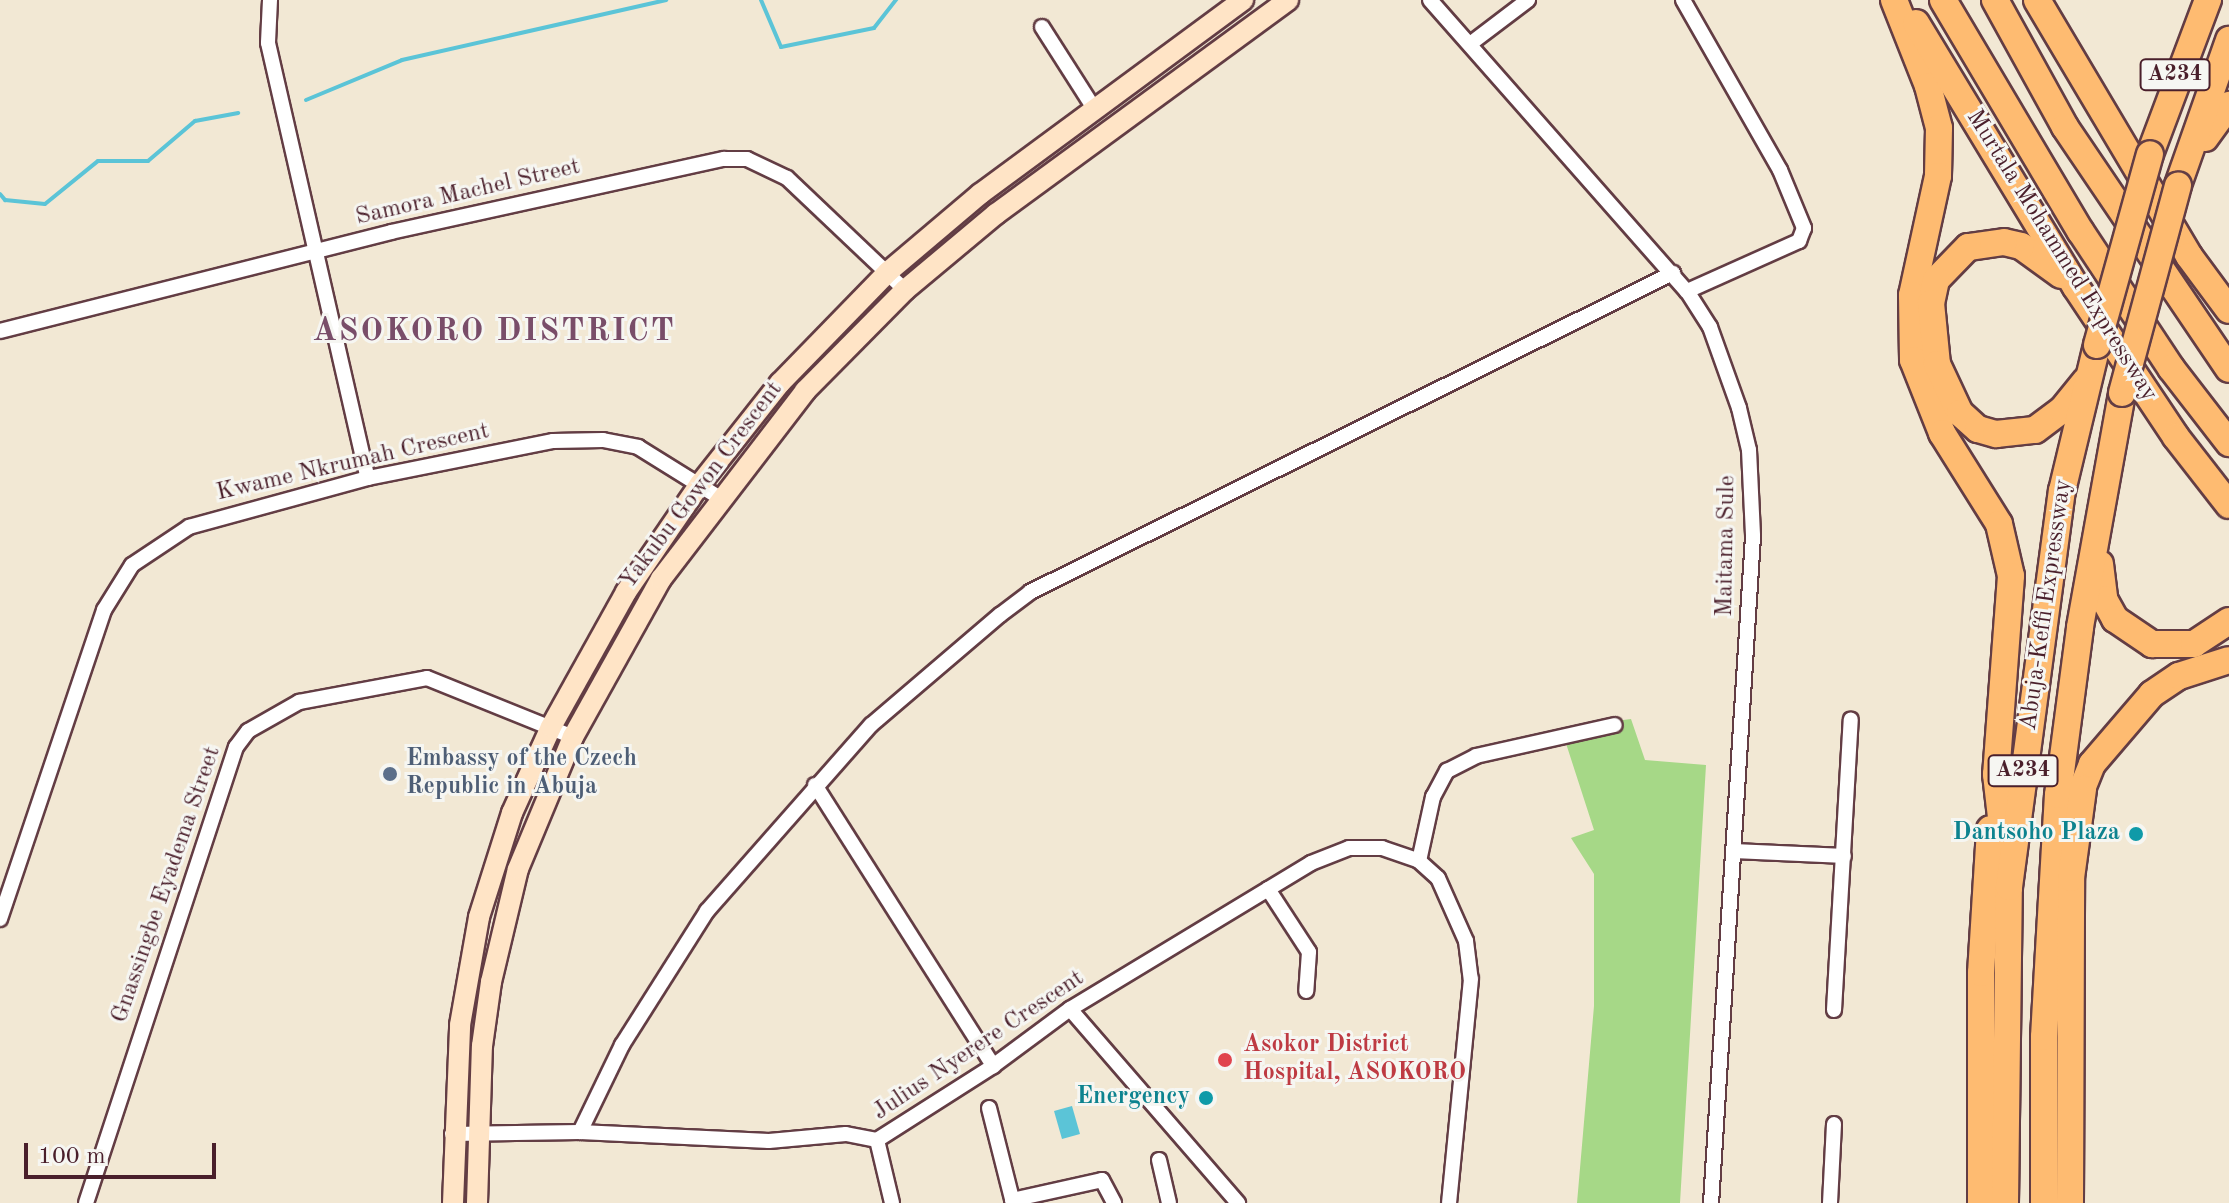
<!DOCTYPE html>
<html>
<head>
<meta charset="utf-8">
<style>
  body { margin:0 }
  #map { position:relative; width:2229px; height:1203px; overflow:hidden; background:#f2e8d4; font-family:"Old Standard TT",serif }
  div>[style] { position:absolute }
  .green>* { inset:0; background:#a6d887 }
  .water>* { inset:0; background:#5bc4d7 }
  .stream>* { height:4px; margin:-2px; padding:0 2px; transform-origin:2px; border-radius:2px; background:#5bc4d7 }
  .roads { filter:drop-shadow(2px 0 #633d44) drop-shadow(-2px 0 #633d44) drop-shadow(0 2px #633d44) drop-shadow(0 -2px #633d44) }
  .street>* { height:14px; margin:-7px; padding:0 7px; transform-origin:7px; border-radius:7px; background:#fff }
  .secondary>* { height:20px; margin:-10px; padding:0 10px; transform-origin:10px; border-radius:10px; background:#ffe4c6 }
  .highway>* { height:26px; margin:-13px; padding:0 13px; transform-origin:13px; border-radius:13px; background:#febb71 }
  .bridges { filter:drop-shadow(2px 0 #633d44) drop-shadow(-2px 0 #633d44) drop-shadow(0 2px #633d44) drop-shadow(0 -2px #633d44) }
  .highway-bridge>* { height:26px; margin:-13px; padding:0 13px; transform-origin:13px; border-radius:13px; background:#febb71 }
  .dots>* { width:22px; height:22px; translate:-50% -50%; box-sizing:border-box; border:4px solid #f6f6f2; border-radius:50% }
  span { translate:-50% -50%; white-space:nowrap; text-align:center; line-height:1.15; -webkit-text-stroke:6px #f6f6f2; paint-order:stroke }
  .shield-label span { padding:2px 6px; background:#f6f6f2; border:2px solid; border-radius:6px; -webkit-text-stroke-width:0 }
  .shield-label { font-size:22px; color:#4a1f2b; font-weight:700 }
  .street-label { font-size:24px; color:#4a1f2b }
  .service-label { font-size:24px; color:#4e5e75; font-weight:700 }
  .left { translate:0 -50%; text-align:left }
  .culture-label { font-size:24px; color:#0d838f; font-weight:700 }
  .right { translate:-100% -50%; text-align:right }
  .health-label { font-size:24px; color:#be3a42; font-weight:700 }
  .district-label { font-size:32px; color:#794d69; font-weight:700; letter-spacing:2px }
  .scale { position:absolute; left:24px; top:1143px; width:192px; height:36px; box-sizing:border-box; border:4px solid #4a1f2b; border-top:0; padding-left:10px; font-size:24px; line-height:28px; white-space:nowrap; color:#4a1f2b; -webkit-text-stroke:6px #f6f6f2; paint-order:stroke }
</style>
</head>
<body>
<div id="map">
  <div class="green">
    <div style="clip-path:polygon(1631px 719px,1645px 760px,1706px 765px,1680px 1203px,1577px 1203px,1594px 1006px,1594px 874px,1571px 838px,1594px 830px,1561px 728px)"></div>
  </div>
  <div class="water">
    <div style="clip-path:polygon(1072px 1106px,1080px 1134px,1062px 1139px,1054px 1111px)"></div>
  </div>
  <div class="stream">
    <div style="left:761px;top:0;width:51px;rotate:66.9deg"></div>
    <div style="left:781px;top:47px;width:95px;rotate:-11.5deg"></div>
    <div style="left:874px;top:28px;width:36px;rotate:-52deg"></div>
    <div style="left:306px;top:100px;width:104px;rotate:-22.6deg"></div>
    <div style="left:402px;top:60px;width:271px;rotate:-12.8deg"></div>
    <div style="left:0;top:194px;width:8px;rotate:50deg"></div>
    <div style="left:5px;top:200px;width:40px;rotate:5.7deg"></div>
    <div style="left:45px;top:204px;width:68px;rotate:-39.1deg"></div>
    <div style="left:98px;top:161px;width:50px"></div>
    <div style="left:148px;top:161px;width:62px;rotate:-40.4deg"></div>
    <div style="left:195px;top:121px;width:44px;rotate:-10.5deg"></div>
  </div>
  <div class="roads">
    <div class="street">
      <div style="left:270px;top:0;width:43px;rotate:92.7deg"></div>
      <div style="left:268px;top:43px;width:446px;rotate:77.1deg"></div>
      <div style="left:1430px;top:0;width:388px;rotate:48.6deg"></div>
      <div style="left:1687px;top:291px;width:43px;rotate:57.4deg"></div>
      <div style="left:1710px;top:327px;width:86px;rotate:70.3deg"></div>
      <div style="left:1739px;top:408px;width:43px;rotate:76.6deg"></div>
      <div style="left:1749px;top:450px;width:86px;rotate:87.3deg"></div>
      <div style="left:1753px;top:536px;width:668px;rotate:93.6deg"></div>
      <div style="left:1683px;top:0;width:196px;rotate:60.3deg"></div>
      <div style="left:1780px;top:170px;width:63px;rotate:67.5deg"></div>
      <div style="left:1804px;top:228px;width:14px;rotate:111deg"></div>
      <div style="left:1799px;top:241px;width:123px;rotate:155.9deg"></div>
      <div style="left:1042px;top:27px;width:98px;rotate:57.4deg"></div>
      <div style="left:1470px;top:44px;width:73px;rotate:-37.2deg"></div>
      <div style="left:0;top:331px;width:403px;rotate:-14.2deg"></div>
      <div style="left:391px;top:232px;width:341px;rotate:-12.4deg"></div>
      <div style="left:724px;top:159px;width:23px"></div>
      <div style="left:747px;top:159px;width:44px;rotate:25.4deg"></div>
      <div style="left:787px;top:178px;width:163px;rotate:43.5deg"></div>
      <div style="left:815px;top:785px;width:333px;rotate:57.6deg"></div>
      <div style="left:1735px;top:851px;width:109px;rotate:2.6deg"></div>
      <div style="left:1419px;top:861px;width:66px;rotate:-77.7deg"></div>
      <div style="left:1433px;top:797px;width:30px;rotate:-62deg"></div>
      <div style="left:1447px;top:771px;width:33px;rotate:-27deg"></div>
      <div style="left:1476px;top:756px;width:142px;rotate:-12.6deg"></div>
      <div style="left:1268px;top:889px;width:75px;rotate:56.9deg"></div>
      <div style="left:1309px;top:952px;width:39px;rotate:94deg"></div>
      <div style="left:0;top:919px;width:326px;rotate:-71.4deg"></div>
      <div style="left:104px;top:610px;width:53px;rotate:-58.1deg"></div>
      <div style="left:132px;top:565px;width:69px;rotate:-33.7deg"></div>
      <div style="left:189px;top:527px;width:186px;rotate:-15.3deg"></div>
      <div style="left:368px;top:478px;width:189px;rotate:-11.3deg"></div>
      <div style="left:553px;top:441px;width:50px;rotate:-1.1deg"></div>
      <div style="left:603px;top:440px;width:36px;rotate:11deg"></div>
      <div style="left:638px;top:447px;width:97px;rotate:31.9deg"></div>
      <div style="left:1070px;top:1009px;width:257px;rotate:49.1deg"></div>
      <div style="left:1834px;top:1010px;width:291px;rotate:-86.7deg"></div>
      <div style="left:989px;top:1108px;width:98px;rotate:75.8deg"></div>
      <div style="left:580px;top:1132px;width:97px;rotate:-64.2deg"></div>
      <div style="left:622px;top:1045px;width:159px;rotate:-57.6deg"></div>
      <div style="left:707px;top:911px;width:248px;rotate:-48.6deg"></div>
      <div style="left:871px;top:725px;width:170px;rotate:-40.5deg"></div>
      <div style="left:1000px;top:615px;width:38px;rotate:-37deg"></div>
      <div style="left:1030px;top:592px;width:718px;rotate:-26.39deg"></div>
      <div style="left:452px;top:1134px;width:128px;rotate:-0.9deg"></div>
      <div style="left:580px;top:1132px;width:189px;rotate:2.7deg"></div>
      <div style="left:769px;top:1141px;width:77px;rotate:-5.2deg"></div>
      <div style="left:846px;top:1134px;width:32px;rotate:11deg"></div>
      <div style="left:877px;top:1140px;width:138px;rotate:-32.5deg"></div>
      <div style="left:993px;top:1066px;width:96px;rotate:-36.5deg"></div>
      <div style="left:1070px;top:1009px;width:282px;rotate:-31.2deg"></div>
      <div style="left:1311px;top:863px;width:41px;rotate:-21.5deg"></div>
      <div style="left:1349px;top:848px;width:33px"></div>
      <div style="left:1382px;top:848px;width:39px;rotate:19deg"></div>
      <div style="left:1419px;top:861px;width:25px;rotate:42deg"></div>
      <div style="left:1438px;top:878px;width:69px;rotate:66deg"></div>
      <div style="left:1466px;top:941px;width:38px;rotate:83deg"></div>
      <div style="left:1471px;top:979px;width:225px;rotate:95.6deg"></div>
      <div style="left:877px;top:1140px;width:65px;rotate:76.6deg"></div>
      <div style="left:1159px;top:1160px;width:44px;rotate:76.9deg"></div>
      <div style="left:1012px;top:1200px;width:92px;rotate:-12.5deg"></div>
      <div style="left:1102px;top:1180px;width:26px;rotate:62deg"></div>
      <div style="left:86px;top:1203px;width:480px;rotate:-71.8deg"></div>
      <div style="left:236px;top:747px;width:20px;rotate:-53deg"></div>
      <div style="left:248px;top:731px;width:59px;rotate:-29.6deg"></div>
      <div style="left:299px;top:702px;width:130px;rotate:-10.6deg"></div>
      <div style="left:427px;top:678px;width:157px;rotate:22deg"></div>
      <div style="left:1830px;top:1203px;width:79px;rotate:-87.1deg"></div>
    </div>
    <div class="secondary">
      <div style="left:453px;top:1203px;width:178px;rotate:-87.7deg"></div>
      <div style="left:460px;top:1025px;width:110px;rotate:-80deg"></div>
      <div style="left:479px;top:917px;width:109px;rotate:-72.4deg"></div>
      <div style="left:512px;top:813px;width:94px;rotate:-65.6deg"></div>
      <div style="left:551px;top:727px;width:154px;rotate:-60.9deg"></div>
      <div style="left:626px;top:592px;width:131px;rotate:-55.6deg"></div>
      <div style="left:700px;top:484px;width:129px;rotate:-51.6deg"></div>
      <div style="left:780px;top:383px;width:155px;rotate:-45.8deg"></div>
      <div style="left:888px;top:272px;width:121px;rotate:-40.3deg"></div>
      <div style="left:980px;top:194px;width:327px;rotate:-36.4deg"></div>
      <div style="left:477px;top:1203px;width:157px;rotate:-88.2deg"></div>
      <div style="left:482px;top:1046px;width:65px;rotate:-82deg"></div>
      <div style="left:491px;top:982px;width:116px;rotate:-76.6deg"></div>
      <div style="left:518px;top:869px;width:143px;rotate:-67.4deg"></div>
      <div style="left:573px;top:737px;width:181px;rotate:-60.9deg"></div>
      <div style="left:661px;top:579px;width:237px;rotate:-52.5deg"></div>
      <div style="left:805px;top:391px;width:142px;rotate:-45.3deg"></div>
      <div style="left:905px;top:290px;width:119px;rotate:-39.9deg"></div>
      <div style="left:996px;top:214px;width:362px;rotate:-36.2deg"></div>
    </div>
    <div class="highway">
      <div style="left:1894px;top:0;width:92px;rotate:68.4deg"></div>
      <div style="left:1928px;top:86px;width:43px;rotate:75.3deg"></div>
      <div style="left:1939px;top:128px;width:48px;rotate:91.2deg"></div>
      <div style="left:1938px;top:176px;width:122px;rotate:102.3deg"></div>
      <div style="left:1912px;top:295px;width:65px;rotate:89.1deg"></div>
      <div style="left:1913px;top:360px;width:79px;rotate:68.3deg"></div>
      <div style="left:1942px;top:433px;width:107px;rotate:57.9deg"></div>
      <div style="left:1999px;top:524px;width:53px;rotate:77deg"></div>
      <div style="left:2011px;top:576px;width:199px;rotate:94.3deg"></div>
      <div style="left:1996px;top:774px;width:114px;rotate:83.4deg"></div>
      <div style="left:1943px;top:0;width:270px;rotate:59.3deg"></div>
      <div style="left:2081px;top:232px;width:163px;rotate:56.5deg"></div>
      <div style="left:2171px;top:368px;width:95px;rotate:52.3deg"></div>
      <div style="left:1995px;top:0;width:145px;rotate:61.1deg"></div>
      <div style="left:2065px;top:127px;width:292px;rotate:55.9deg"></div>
      <div style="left:2037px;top:0;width:298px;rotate:59.3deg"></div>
      <div style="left:2189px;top:256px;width:67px;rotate:53.5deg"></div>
      <div style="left:1916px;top:23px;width:309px;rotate:58.8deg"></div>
      <div style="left:2076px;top:287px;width:180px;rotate:56.3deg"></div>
      <div style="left:2176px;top:437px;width:86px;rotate:52.1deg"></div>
      <div style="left:2205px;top:138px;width:41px;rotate:-54deg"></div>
      <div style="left:2150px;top:154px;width:165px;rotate:-69.4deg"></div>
      <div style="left:2178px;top:185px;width:154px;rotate:-70.6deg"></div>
      <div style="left:2061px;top:275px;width:49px;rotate:-144.1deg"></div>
      <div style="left:2021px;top:246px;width:17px;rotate:-167deg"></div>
      <div style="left:2004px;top:242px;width:36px;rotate:172deg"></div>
      <div style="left:1968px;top:247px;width:46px;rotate:134.1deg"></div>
      <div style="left:1936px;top:280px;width:24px;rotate:102deg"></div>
      <div style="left:1931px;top:303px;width:61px;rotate:84.4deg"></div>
      <div style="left:1937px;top:364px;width:54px;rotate:64.9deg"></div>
      <div style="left:1960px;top:413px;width:24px;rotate:42deg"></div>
      <div style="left:1978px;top:429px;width:19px;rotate:16deg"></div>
      <div style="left:1996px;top:434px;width:39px;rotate:-6deg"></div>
      <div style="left:2035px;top:430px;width:34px;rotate:-37deg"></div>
      <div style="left:2062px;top:410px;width:38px;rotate:-51deg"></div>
      <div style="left:2100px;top:564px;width:35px;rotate:83deg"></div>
      <div style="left:2104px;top:599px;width:23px;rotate:61deg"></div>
      <div style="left:2115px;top:619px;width:45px;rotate:34deg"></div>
      <div style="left:2152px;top:644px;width:42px"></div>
      <div style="left:2194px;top:644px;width:42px;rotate:-33.3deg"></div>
      <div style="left:2076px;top:804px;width:43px;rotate:-68.2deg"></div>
      <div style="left:2092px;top:764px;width:92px;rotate:-49.4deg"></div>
      <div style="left:2152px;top:694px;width:32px;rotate:-34deg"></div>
      <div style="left:2179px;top:676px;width:52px;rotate:-17.7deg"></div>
      <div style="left:1981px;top:1203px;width:230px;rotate:-90deg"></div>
      <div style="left:1981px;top:973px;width:144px;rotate:-86.4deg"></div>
      <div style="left:2005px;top:1203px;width:316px;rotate:-89.3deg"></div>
      <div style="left:2009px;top:887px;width:400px;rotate:-82.4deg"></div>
      <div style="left:2062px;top:491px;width:150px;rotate:-76.5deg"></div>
      <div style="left:2044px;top:1203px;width:166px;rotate:-90deg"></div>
      <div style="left:2044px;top:1037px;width:242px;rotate:-86.7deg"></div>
      <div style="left:2058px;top:795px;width:169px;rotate:-82.5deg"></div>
      <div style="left:2080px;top:627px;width:238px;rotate:-79.8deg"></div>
      <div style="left:2070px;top:1203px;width:325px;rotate:-89.8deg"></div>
      <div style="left:2071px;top:878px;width:90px;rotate:-82.3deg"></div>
    </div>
  </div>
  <div class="bridges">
    <div class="highway-bridge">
      <div style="left:2097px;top:345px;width:198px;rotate:-74.5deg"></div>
      <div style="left:2122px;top:393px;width:215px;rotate:-74.9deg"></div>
    </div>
  </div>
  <div class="dots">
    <div style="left:390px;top:774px;background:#5c6f8a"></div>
    <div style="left:2136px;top:834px;background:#0f9aa8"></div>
    <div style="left:1225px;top:1060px;background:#e0444e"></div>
    <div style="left:1206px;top:1098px;background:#0f9aa8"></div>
  </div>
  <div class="shield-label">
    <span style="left:2175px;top:75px">A234</span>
    <span style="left:2023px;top:771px">A234</span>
  </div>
  <div class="street-label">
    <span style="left:468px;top:193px;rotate:-13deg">Samora Machel Street</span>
    <span style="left:2061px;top:256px;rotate:58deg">Murtala Mohammed Expressway</span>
    <span style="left:353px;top:463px;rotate:-13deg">Kwame Nkrumah Crescent</span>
    <span style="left:702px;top:486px;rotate:-53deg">Yakubu Gowon Crescent</span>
    <span style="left:1727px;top:546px;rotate:-89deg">Maitama Sule</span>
    <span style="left:2047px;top:605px;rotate:-82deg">Abuja-Keffi Expressway</span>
    <span style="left:167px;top:885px;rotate:-71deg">Gnassingbe Eyadema Street</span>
    <span style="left:979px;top:1046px;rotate:-34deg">Julius Nyerere Crescent</span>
  </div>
  <div class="service-label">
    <span class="left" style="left:406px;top:774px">Embassy of the Czech<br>Republic in Abuja</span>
  </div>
  <div class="culture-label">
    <span class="right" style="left:2120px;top:834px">Dantsoho Plaza</span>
    <span class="right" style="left:1190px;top:1098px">Energency</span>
  </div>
  <div class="health-label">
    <span class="left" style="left:1243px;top:1060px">Asokor District<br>Hospital, ASOKORO</span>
  </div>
  <div class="district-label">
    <span style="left:494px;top:332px">ASOKORO DISTRICT</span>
  </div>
  <div class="scale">100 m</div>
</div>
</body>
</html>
